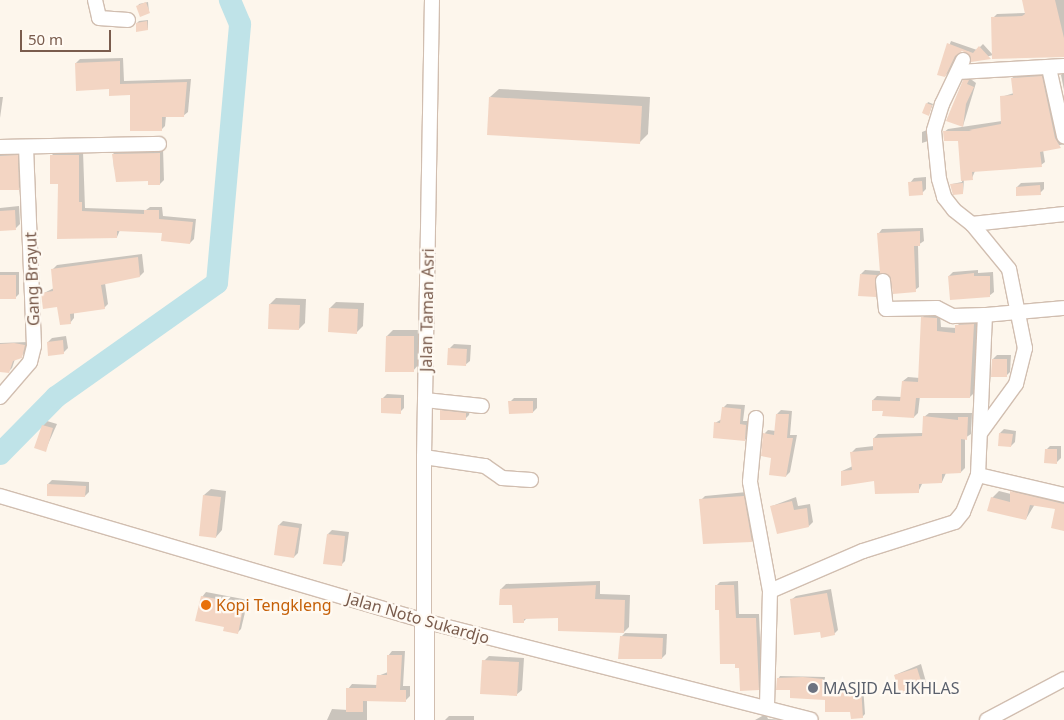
<!DOCTYPE html>
<html>
<head>
<meta charset="utf-8">
<style>
  body { margin:0 }
  #map { position:relative; width:1064px; height:720px; overflow:hidden; background:#fdf6ec; font-family:"Noto Sans",sans-serif }
  div>[style] { position:absolute }
  .shadow>* { inset:0; background:#0003 }
  .river>* { height:22px; margin:-11px; padding:0 11px; transform-origin:11px; border-radius:11px; background:#bfe3e8 }
  .building>* { inset:0; background:#f3d5c3 }
  .roads { filter:drop-shadow(1px 0 #d1beb0) drop-shadow(-1px 0 #d1beb0) drop-shadow(0 1px #d1beb0) drop-shadow(0 -1px #d1beb0) }
  .street>* { height:14px; margin:-7px; padding:0 7px; transform-origin:7px; border-radius:7px; background:#fff }
  .secondary>* { height:19px; margin:-9.5px; padding:0 9.5px; transform-origin:9.5px; border-radius:9.5px; background:#fff }
  .dots>* { width:14px; height:14px; translate:-50% -50%; box-sizing:border-box; border:2px solid #fffaf3; border-radius:50% }
  span { translate:-50% -50%; white-space:nowrap; text-align:center; line-height:1.15; -webkit-text-stroke:4.5px #fffaf3; paint-order:stroke }
  .street-label { font-size:16px; color:#7a5c4d }
  .food-label { font-size:16px; color:#c56008 }
  .left { translate:0 -50%; text-align:left }
  .worship-label { font-size:16px; color:#5b616d }
  .scale { position:absolute; left:20px; top:30px; width:91px; height:22px; box-sizing:border-box; border:2px solid #7a5c4d; border-top:0; padding-left:6px; font-size:15px; line-height:18px; white-space:nowrap; color:#7a5c4d; -webkit-text-stroke:4px #fffaf3; paint-order:stroke }
</style>
</head>
<body>
<div id="map">
  <div class="shadow">
    <div style="clip-path:polygon(1023px 0,1064px 0,1064px 57px,993px 18px,997px 14px,1026px 13px)"></div>
    <div style="clip-path:polygon(148px 2px,149px 12px,138px 6px,139px 4px)"></div>
    <div style="clip-path:polygon(148px 20px,148px 29px,137px 23px,139px 21px)"></div>
    <div style="clip-path:polygon(951px 41px,977px 50px,983px 44px,993px 55px,972px 61px,968px 51px,959px 51px,948px 73px,945px 76px,938px 74px)"></div>
    <div style="clip-path:polygon(123px 58px,124px 81px,191px 79px,188px 112px,183px 116px,166px 116px,165px 126px,161px 130px,131px 94px,110px 87px,76px 63px,80px 59px)"></div>
    <div style="clip-path:polygon(1064px 72px,1064px 90px,1061px 75px)"></div>
    <div style="clip-path:polygon(1045px 73px,1058px 134px,1064px 144px,1043px 150px,1045px 162px,1041px 165px,975px 171px,972px 178px,964px 179px,963px 193px,952px 184px,962px 182px,960px 139px,944px 132px,948px 129px,1002px 121px,1001px 97px,1014px 93px,1012px 78px,1016px 75px)"></div>
    <div style="clip-path:polygon(968px 77px,976px 83px,963px 126px,964px 81px)"></div>
    <div style="clip-path:polygon(499px 89px,650px 97px,648px 134px,639px 143px,490px 97px)"></div>
    <div style="clip-path:polygon(0 97px,3px 97px,0 118px)"></div>
    <div style="clip-path:polygon(928px 102px,933px 104px,929px 114px,927px 104px)"></div>
    <div style="clip-path:polygon(927px 130px,928px 141px,922px 143px,922px 132px)"></div>
    <div style="clip-path:polygon(163px 149px,164px 180px,160px 184px,114px 169px,113px 154px,117px 150px)"></div>
    <div style="clip-path:polygon(0 151px,21px 152px,22px 185px,18px 189px,0 189px)"></div>
    <div style="clip-path:polygon(56px 151px,83px 151px,85px 208px,146px 210px,150px 207px,162px 207px,163px 216px,196px 219px,194px 239px,190px 243px,163px 232px,120px 230px,117px 237px,59px 238px,59px 183px,52px 155px)"></div>
    <div style="clip-path:polygon(926px 177px,926px 189px,922px 193px,910px 183px,914px 178px)"></div>
    <div style="clip-path:polygon(1044px 182px,1044px 189px,1040px 193px,1017px 187px,1021px 183px)"></div>
    <div style="clip-path:polygon(19px 206px,20px 224px,16px 228px,0 229px,0 208px)"></div>
    <div style="clip-path:polygon(923px 228px,924px 241px,918px 245px,919px 287px,915px 290px,880px 272px,880px 292px,875px 296px,861px 274px,865px 270px,881px 271px,879px 233px,882px 229px)"></div>
    <div style="clip-path:polygon(142px 254px,144px 272px,140px 276px,105px 283px,108px 304px,104px 308px,74px 312px,74px 318px,70px 323px,58px 305px,42px 294px,54px 288px,53px 269px,57px 265px)"></div>
    <div style="clip-path:polygon(978px 270px,978px 273px,993px 272px,994px 292px,989px 296px,949px 276px,953px 272px)"></div>
    <div style="clip-path:polygon(0 272px,19px 272px,19px 294px,15px 298px,0 298px)"></div>
    <div style="clip-path:polygon(276px 298px,306px 299px,305px 323px,299px 329px,270px 304px)"></div>
    <div style="clip-path:polygon(336px 302px,364px 303px,363px 326px,357px 332px,330px 308px)"></div>
    <div style="clip-path:polygon(927px 313px,940px 314px,941px 327px,956px 328px,961px 321px,978px 320px,974px 393px,970px 397px,920px 396px,918px 413px,914px 417px,884px 410px,873px 400px,877px 396px,902px 397px,903px 381px,908px 377px,920px 378px,922px 318px)"></div>
    <div style="clip-path:polygon(393px 330px,420px 330px,419px 364px,413px 371px,387px 336px)"></div>
    <div style="clip-path:polygon(66px 336px,68px 348px,63px 353px,48px 342px,52px 338px)"></div>
    <div style="clip-path:polygon(28px 342px,25px 353px,15px 359px,12px 368px,9px 371px,0 370px,0 343px)"></div>
    <div style="clip-path:polygon(454px 344px,471px 345px,470px 361px,465px 365px,450px 348px)"></div>
    <div style="clip-path:polygon(997px 355px,1011px 355px,1010px 372px,1006px 376px,993px 359px)"></div>
    <div style="clip-path:polygon(387px 394px,404px 395px,404px 408px,400px 412px,382px 399px)"></div>
    <div style="clip-path:polygon(514px 398px,537px 398px,537px 408px,533px 412px,510px 402px)"></div>
    <div style="clip-path:polygon(727px 404px,745px 405px,743px 421px,749px 421px,749px 436px,745px 440px,715px 423px,722px 419px,723px 408px)"></div>
    <div style="clip-path:polygon(445px 407px,470px 409px,469px 415px,465px 419px,441px 411px)"></div>
    <div style="clip-path:polygon(781px 410px,792px 411px,790px 435px,797px 435px,790px 472px,786px 476px,772px 457px,765px 433px,768px 430px,776px 431px,777px 414px)"></div>
    <div style="clip-path:polygon(929px 413px,972px 413px,971px 434px,965px 438px,965px 468px,961px 472px,946px 473px,942px 482px,923px 482px,918px 492px,842px 471px,853px 466px,851px 453px,856px 448px,874px 446px,874px 438px,878px 434px,923px 433px,924px 417px)"></div>
    <div style="clip-path:polygon(47px 421px,57px 424px,45px 451px,43px 425px)"></div>
    <div style="clip-path:polygon(1004px 429px,1016px 431px,1015px 442px,1011px 446px,1000px 433px)"></div>
    <div style="clip-path:polygon(1050px 446px,1061px 446px,1061px 458px,1057px 462px,1046px 450px)"></div>
    <div style="clip-path:polygon(52px 480px,89px 482px,89px 492px,85px 496px,48px 484px)"></div>
    <div style="clip-path:polygon(1018px 485px,1064px 496px,1064px 530px,1056px 508px,1035px 504px,1026px 519px,992px 498px,999px 491px,1011px 494px)"></div>
    <div style="clip-path:polygon(211px 489px,226px 491px,222px 530px,216px 537px,204px 495px)"></div>
    <div style="clip-path:polygon(747px 492px,756px 536px,752px 541px,701px 500px,705px 496px)"></div>
    <div style="clip-path:polygon(796px 497px,798px 506px,810px 504px,813px 522px,809px 526px,772px 506px)"></div>
    <div style="clip-path:polygon(283px 521px,302px 524px,298px 553px,294px 557px,279px 525px)"></div>
    <div style="clip-path:polygon(332px 530px,349px 532px,345px 561px,341px 565px,328px 534px)"></div>
    <div style="clip-path:polygon(600px 581px,600px 594px,630px 595px,629px 627px,624px 632px,559px 617px,527px 618px,523px 622px,501px 589px,506px 584px)"></div>
    <div style="clip-path:polygon(738px 581px,739px 614px,759px 614px,762px 685px,758px 689px,740px 666px,720px 609px,716px 586px,720px 582px)"></div>
    <div style="clip-path:polygon(831px 589px,838px 630px,834px 634px,821px 631px,791px 600px,796px 596px)"></div>
    <div style="clip-path:polygon(206px 592px,248px 600px,241px 629px,237px 633px,202px 597px)"></div>
    <div style="clip-path:polygon(625px 633px,667px 634px,666px 654px,662px 658px,621px 637px)"></div>
    <div style="clip-path:polygon(392px 651px,405px 651px,403px 686px,410px 686px,410px 696px,406px 700px,367px 700px,367px 720px,327px 720px,332px 709px,348px 710px,348px 689px,352px 684px,378px 685px,378px 676px,388px 672px,388px 656px)"></div>
    <div style="clip-path:polygon(489px 656px,524px 658px,522px 690px,516px 695px,484px 661px)"></div>
    <div style="clip-path:polygon(921px 664px,926px 682px,922px 686px,895px 675px)"></div>
    <div style="clip-path:polygon(780px 676px,825px 677px,824px 686px,863px 685px,865px 714px,862px 717px,827px 699px,791px 689px,778px 679px)"></div>
    <div style="clip-path:polygon(766px 714px,768px 719px,787px 720px,755px 720px)"></div>
    <div style="clip-path:polygon(449px 716px,474px 716px,474px 720px,445px 720px)"></div>
  </div>
  <div class="river">
    <div style="left:0;top:454px;width:80px;rotate:-45.5deg"></div>
    <div style="left:56px;top:397px;width:197px;rotate:-35.3deg"></div>
    <div style="left:217px;top:283px;width:260px;rotate:-84.9deg"></div>
    <div style="left:240px;top:24px;width:26px;rotate:-113deg"></div>
  </div>
  <div class="building">
    <div style="clip-path:polygon(1022px 0,1055px 0,1064px 38px,1064px 57px,992px 59px,991px 17px,1022px 16px,1025px 14px)"></div>
    <div style="clip-path:polygon(146px 2px,150px 13px,140px 17px,136px 6px)"></div>
    <div style="clip-path:polygon(147px 21px,148px 30px,136px 32px,136px 23px)"></div>
    <div style="clip-path:polygon(947px 43px,973px 53px,979px 46px,991px 59px,971px 62px,970px 55px,962px 51px,955px 56px,945px 77px,937px 75px)"></div>
    <div style="clip-path:polygon(120px 61px,120px 84px,187px 82px,184px 117px,162px 117px,162px 131px,130px 131px,130px 95px,109px 96px,109px 89px,76px 91px,75px 63px)"></div>
    <div style="clip-path:polygon(1042px 76px,1055px 138px,1061px 148px,1040px 152px,1042px 167px,972px 172px,973px 180px,961px 181px,958px 141px,944px 141px,943px 131px,972px 131px,969px 130px,1001px 124px,1000px 96px,1013px 95px,1011px 78px)"></div>
    <div style="clip-path:polygon(963px 80px,969px 80px,967px 84px,974px 87px,966px 104px,963px 127px,946px 121px)"></div>
    <div style="clip-path:polygon(489px 97px,642px 106px,640px 144px,487px 135px)"></div>
    <div style="clip-path:polygon(926px 103px,932px 105px,929px 116px,922px 113px)"></div>
    <div style="clip-path:polygon(160px 153px,160px 185px,148px 185px,148px 181px,116px 182px,112px 154px)"></div>
    <div style="clip-path:polygon(18px 155px,19px 190px,0 190px,0 156px)"></div>
    <div style="clip-path:polygon(50px 155px,79px 155px,79px 202px,82px 202px,82px 211px,144px 214px,144px 210px,159px 210px,159px 219px,193px 222px,190px 244px,161px 241px,162px 233px,117px 231px,117px 238px,57px 239px,58px 184px,50px 184px)"></div>
    <div style="clip-path:polygon(922px 181px,923px 195px,909px 196px,908px 182px)"></div>
    <div style="clip-path:polygon(963px 183px,963px 194px,953px 195px,950px 184px)"></div>
    <div style="clip-path:polygon(1040px 185px,1041px 195px,1016px 196px,1016px 187px)"></div>
    <div style="clip-path:polygon(15px 210px,16px 230px,0 231px,0 211px)"></div>
    <div style="clip-path:polygon(920px 231px,920px 246px,914px 246px,916px 292px,893px 294px,890px 276px,880px 273px,877px 233px)"></div>
    <div style="clip-path:polygon(138px 257px,140px 277px,101px 285px,105px 309px,70px 314px,71px 324px,60px 325px,57px 307px,43px 309px,41px 293px,53px 291px,51px 269px)"></div>
    <div style="clip-path:polygon(974px 273px,974px 276px,990px 276px,990px 297px,950px 300px,948px 276px)"></div>
    <div style="clip-path:polygon(860px 274px,877px 275px,876px 297px,858px 296px)"></div>
    <div style="clip-path:polygon(0 275px,16px 275px,16px 299px,0 299px)"></div>
    <div style="clip-path:polygon(269px 304px,300px 305px,299px 330px,268px 329px)"></div>
    <div style="clip-path:polygon(329px 308px,358px 309px,357px 334px,328px 332px)"></div>
    <div style="clip-path:polygon(921px 317px,937px 318px,937px 331px,955px 333px,955px 325px,974px 324px,970px 398px,916px 398px,914px 418px,882px 416px,883px 411px,872px 411px,872px 400px,900px 401px,902px 381px,918px 382px)"></div>
    <div style="clip-path:polygon(386px 336px,414px 336px,414px 372px,385px 372px)"></div>
    <div style="clip-path:polygon(63px 340px,64px 354px,48px 356px,47px 342px)"></div>
    <div style="clip-path:polygon(14px 343px,25px 345px,22px 358px,13px 361px,9px 373px,0 372px,0 344px)"></div>
    <div style="clip-path:polygon(448px 348px,467px 349px,466px 366px,447px 365px)"></div>
    <div style="clip-path:polygon(992px 359px,1007px 359px,1007px 377px,991px 377px)"></div>
    <div style="clip-path:polygon(381px 398px,401px 398px,401px 414px,381px 413px)"></div>
    <div style="clip-path:polygon(508px 401px,533px 401px,533px 413px,509px 414px)"></div>
    <div style="clip-path:polygon(722px 407px,741px 409px,740px 424px,746px 425px,745px 441px,713px 438px,714px 422px,720px 423px)"></div>
    <div style="clip-path:polygon(440px 410px,466px 413px,466px 420px,440px 420px)"></div>
    <div style="clip-path:polygon(776px 414px,789px 414px,787px 438px,793px 438px,786px 477px,769px 475px,771px 458px,761px 456px,763px 433px,774px 435px)"></div>
    <div style="clip-path:polygon(923px 416px,958px 420px,958px 417px,968px 417px,967px 440px,961px 439px,961px 473px,942px 474px,942px 483px,919px 484px,919px 493px,875px 494px,874px 481px,841px 486px,841px 471px,852px 470px,850px 452px,873px 450px,873px 438px,922px 436px)"></div>
    <div style="clip-path:polygon(42px 425px,53px 428px,46px 452px,34px 448px)"></div>
    <div style="clip-path:polygon(999px 433px,1013px 434px,1011px 447px,998px 446px)"></div>
    <div style="clip-path:polygon(1045px 449px,1057px 449px,1057px 464px,1044px 463px)"></div>
    <div style="clip-path:polygon(47px 484px,86px 486px,85px 497px,47px 496px)"></div>
    <div style="clip-path:polygon(1010px 491px,1064px 504px,1064px 531px,1051px 528px,1055px 509px,1030px 505px,1026px 520px,987px 511px,991px 497px,1010px 502px)"></div>
    <div style="clip-path:polygon(203px 495px,221px 497px,216px 538px,199px 536px)"></div>
    <div style="clip-path:polygon(744px 496px,752px 542px,703px 544px,699px 499px)"></div>
    <div style="clip-path:polygon(792px 501px,794px 510px,807px 508px,809px 527px,777px 534px,770px 506px)"></div>
    <div style="clip-path:polygon(278px 525px,299px 528px,294px 558px,274px 555px)"></div>
    <div style="clip-path:polygon(327px 534px,345px 536px,342px 566px,323px 564px)"></div>
    <div style="clip-path:polygon(596px 585px,595px 599px,625px 600px,624px 633px,558px 631px,558px 618px,524px 619px,524px 623px,513px 623px,512px 605px,499px 605px,500px 589px)"></div>
    <div style="clip-path:polygon(715px 585px,734px 585px,736px 618px,756px 618px,759px 690px,740px 691px,739px 668px,735px 668px,735px 664px,720px 664px,719px 610px,715px 610px)"></div>
    <div style="clip-path:polygon(827px 593px,835px 635px,821px 638px,820px 632px,794px 635px,790px 599px)"></div>
    <div style="clip-path:polygon(201px 596px,244px 604px,238px 634px,223px 631px,224px 627px,195px 621px)"></div>
    <div style="clip-path:polygon(620px 636px,663px 638px,662px 659px,618px 659px)"></div>
    <div style="clip-path:polygon(387px 655px,402px 655px,400px 690px,406px 690px,406px 702px,363px 701px,363px 712px,346px 712px,346px 688px,376px 688px,377px 675px,387px 675px)"></div>
    <div style="clip-path:polygon(482px 660px,519px 662px,517px 696px,480px 694px)"></div>
    <div style="clip-path:polygon(917px 668px,923px 687px,900px 694px,894px 675px)"></div>
    <div style="clip-path:polygon(803px 677px,823px 679px,822px 688px,861px 687px,863px 718px,851px 719px,850px 712px,825px 712px,825px 700px,790px 698px,790px 690px,776px 690px,777px 678px)"></div>
  </div>
  <div class="roads">
    <div class="street">
      <div style="left:95px;top:0;width:18px;rotate:77deg"></div>
      <div style="left:99px;top:18px;width:29px;rotate:4deg"></div>
      <div style="left:963px;top:60px;width:49px;rotate:115.5deg"></div>
      <div style="left:942px;top:104px;width:28px;rotate:107deg"></div>
      <div style="left:934px;top:131px;width:48px;rotate:84.1deg"></div>
      <div style="left:939px;top:179px;width:19px;rotate:74deg"></div>
      <div style="left:944px;top:197px;width:16px;rotate:52deg"></div>
      <div style="left:954px;top:210px;width:23px;rotate:38deg"></div>
      <div style="left:972px;top:224px;width:58px;rotate:50.6deg"></div>
      <div style="left:1009px;top:269px;width:81px;rotate:78.6deg"></div>
      <div style="left:1025px;top:348px;width:37px;rotate:104deg"></div>
      <div style="left:1016px;top:384px;width:59px;rotate:126.1deg"></div>
      <div style="left:1049px;top:68px;width:70px;rotate:77.6deg"></div>
      <div style="left:958px;top:72px;width:106px;rotate:-3.2deg"></div>
      <div style="left:0;top:147px;width:159px;rotate:-1.1deg"></div>
      <div style="left:972px;top:224px;width:93px;rotate:-6.2deg"></div>
      <div style="left:883px;top:281px;width:28px;rotate:84deg"></div>
      <div style="left:886px;top:309px;width:51px;rotate:-1.1deg"></div>
      <div style="left:937px;top:308px;width:18px;rotate:27deg"></div>
      <div style="left:953px;top:316px;width:32px;rotate:-2deg"></div>
      <div style="left:0;top:397px;width:46px;rotate:-49.4deg"></div>
      <div style="left:30px;top:362px;width:16px;rotate:-76deg"></div>
      <div style="left:34px;top:346px;width:197px;rotate:-92.3deg"></div>
      <div style="left:425px;top:400px;width:57px;rotate:6deg"></div>
      <div style="left:756px;top:418px;width:64px;rotate:95.4deg"></div>
      <div style="left:750px;top:482px;width:111px;rotate:79.6deg"></div>
      <div style="left:770px;top:591px;width:117px;rotate:91.5deg"></div>
      <div style="left:424px;top:457px;width:62px;rotate:8.4deg"></div>
      <div style="left:485px;top:466px;width:21px;rotate:35deg"></div>
      <div style="left:502px;top:478px;width:29px;rotate:4deg"></div>
      <div style="left:978px;top:475px;width:88px;rotate:13.1deg"></div>
      <div style="left:0;top:496px;width:442px;rotate:16.4deg"></div>
      <div style="left:424px;top:621px;width:399px;rotate:14.3deg"></div>
      <div style="left:770px;top:591px;width:101px;rotate:-23.3deg"></div>
      <div style="left:863px;top:551px;width:96px;rotate:-17.5deg"></div>
      <div style="left:955px;top:522px;width:13px;rotate:-51deg"></div>
      <div style="left:963px;top:512px;width:40px;rotate:-68deg"></div>
      <div style="left:978px;top:475px;width:160px;rotate:-87.5deg"></div>
      <div style="left:985px;top:315px;width:79px;rotate:-5.1deg"></div>
      <div style="left:424px;top:621px;width:164px;rotate:-90deg"></div>
      <div style="left:424px;top:457px;width:457px;rotate:-89deg"></div>
      <div style="left:987px;top:720px;width:87px;rotate:-28deg"></div>
    </div>
    <div class="secondary">
      <div style="left:424px;top:720px;width:99px;rotate:-90deg"></div>
    </div>
  </div>
  <div class="dots">
    <div style="left:206px;top:605px;background:#e8710a"></div>
    <div style="left:813px;top:688px;background:#6b7280"></div>
  </div>
  <div class="street-label">
    <span style="left:32px;top:279px;rotate:-92deg">Gang Brayut</span>
    <span style="left:427px;top:310px;rotate:-89deg">Jalan Taman Asri</span>
    <span style="left:418px;top:618px;rotate:16deg">Jalan Noto Sukardjo</span>
  </div>
  <div class="food-label">
    <span class="left" style="left:216px;top:605px">Kopi Tengkleng</span>
  </div>
  <div class="worship-label">
    <span class="left" style="left:823px;top:688px">MASJID AL IKHLAS</span>
  </div>
  <div class="scale">50 m</div>
</div>
</body>
</html>
